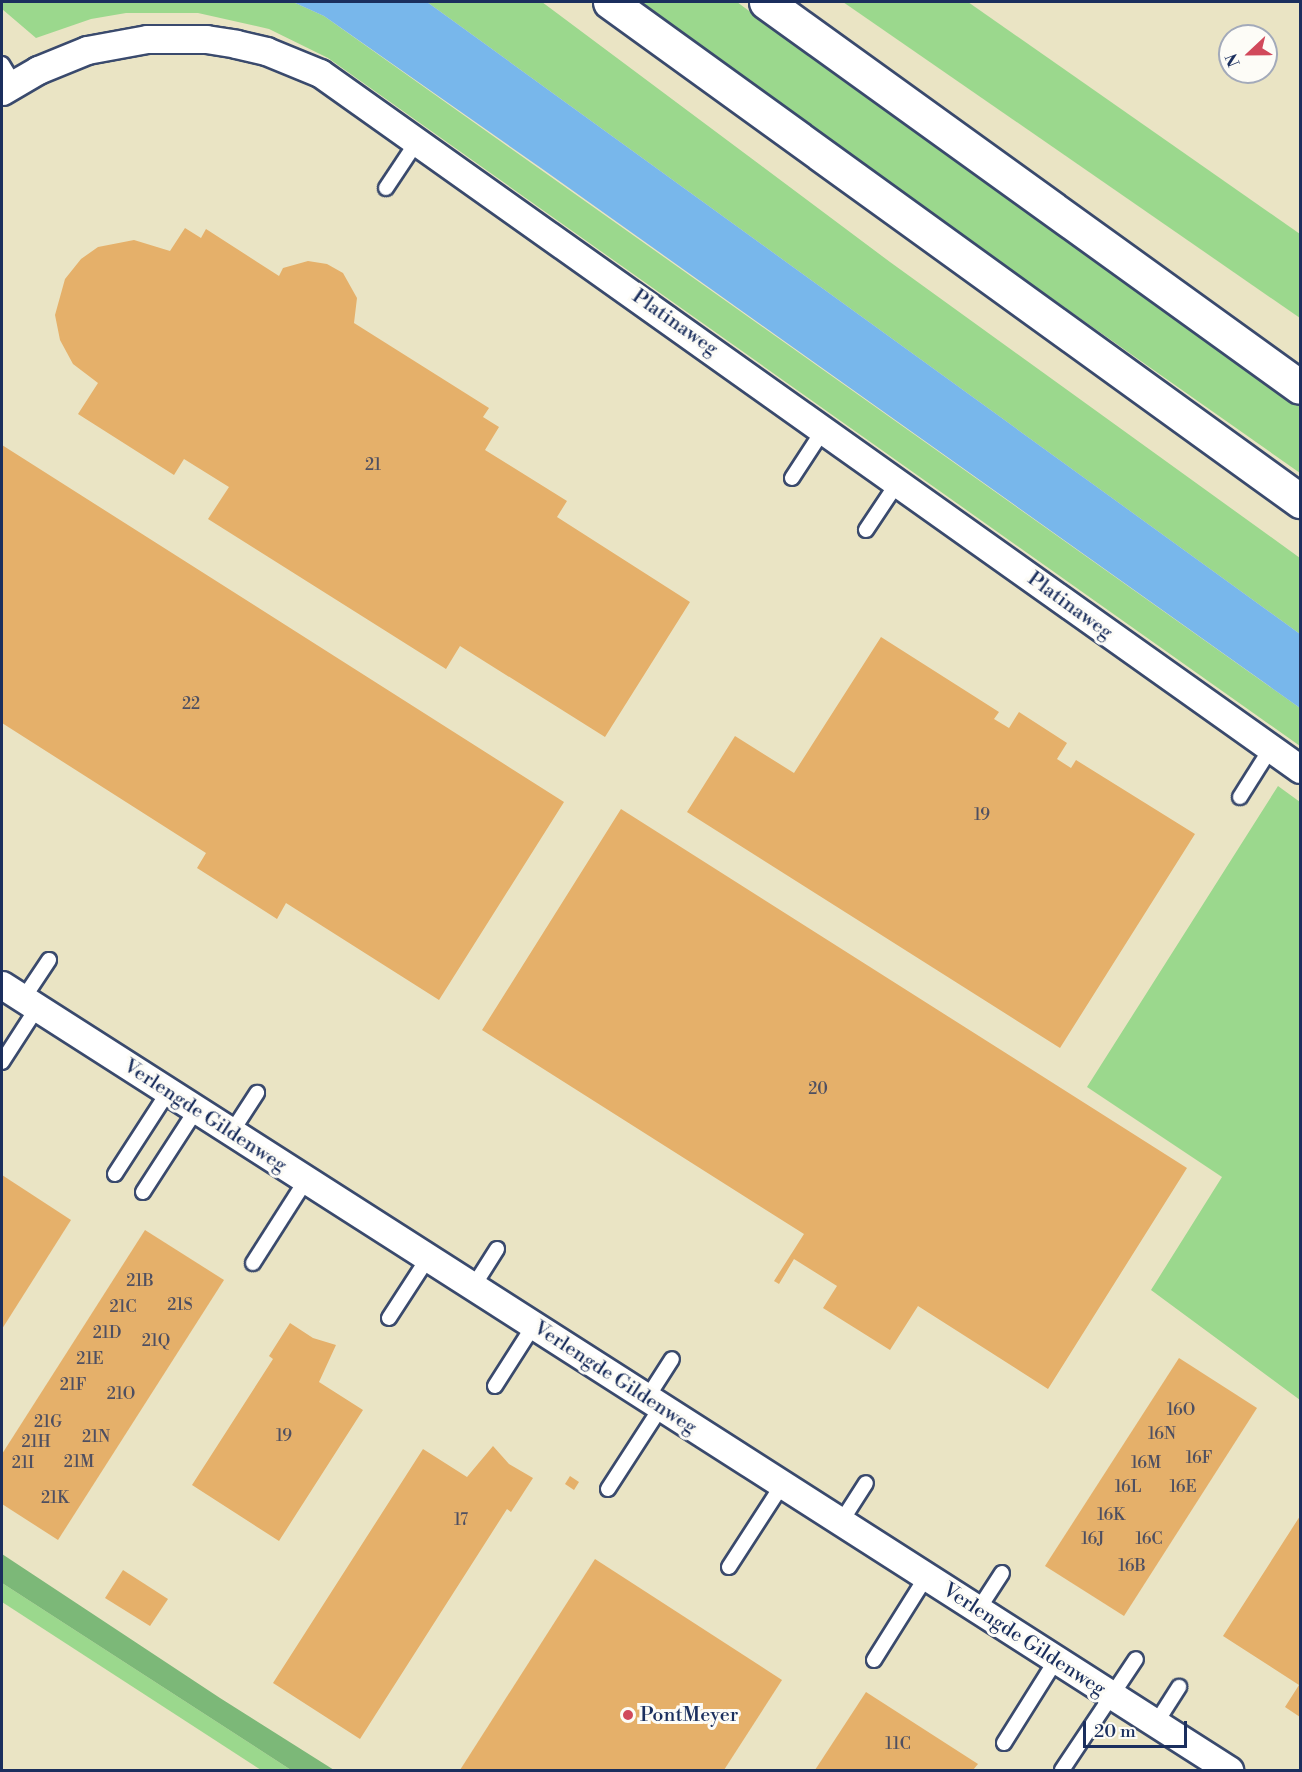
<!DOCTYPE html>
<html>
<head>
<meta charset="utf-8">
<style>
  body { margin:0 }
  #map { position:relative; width:1302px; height:1772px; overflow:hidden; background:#eae4c4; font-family:"Libre Bodoni",serif }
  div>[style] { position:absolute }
  .green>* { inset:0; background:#9bd88d }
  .forest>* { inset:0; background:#7cb878 }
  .water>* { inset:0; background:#78b7eb }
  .building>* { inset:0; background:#e5b06a }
  .roads { filter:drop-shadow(2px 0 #3a4a6d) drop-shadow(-2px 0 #3a4a6d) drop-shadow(0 2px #3a4a6d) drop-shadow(0 -2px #3a4a6d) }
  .lane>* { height:14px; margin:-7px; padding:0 7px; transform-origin:7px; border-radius:7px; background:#fff }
  .street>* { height:27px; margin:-13.5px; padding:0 13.5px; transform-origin:13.5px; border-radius:13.5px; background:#fff }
  .highway>* { height:33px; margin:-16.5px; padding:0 16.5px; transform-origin:16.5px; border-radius:16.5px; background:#fff }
  .dots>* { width:16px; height:16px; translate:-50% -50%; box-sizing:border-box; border:3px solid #fdfcf7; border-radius:50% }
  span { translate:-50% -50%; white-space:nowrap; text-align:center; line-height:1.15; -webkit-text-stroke:6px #fdfcf7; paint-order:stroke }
  .number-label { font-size:16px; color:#4e4f61 }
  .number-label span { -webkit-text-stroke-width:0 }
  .street-label { font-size:20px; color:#1b2f5e }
  .poi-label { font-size:20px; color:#1b2f5e }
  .left { translate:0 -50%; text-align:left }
  .frame { position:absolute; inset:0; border:3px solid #1b2f5e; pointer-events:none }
  .north { position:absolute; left:1218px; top:24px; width:60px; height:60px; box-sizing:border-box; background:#fdfcf7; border:2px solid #a3aaba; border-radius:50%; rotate:248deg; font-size:16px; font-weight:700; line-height:24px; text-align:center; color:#1b2f5e }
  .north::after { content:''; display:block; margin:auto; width:21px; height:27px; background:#d1495b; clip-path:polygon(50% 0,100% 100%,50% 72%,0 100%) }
  .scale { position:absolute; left:1083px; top:1721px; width:104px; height:27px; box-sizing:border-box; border:3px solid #1b2f5e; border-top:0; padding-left:8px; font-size:18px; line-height:21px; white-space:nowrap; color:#1b2f5e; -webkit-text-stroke:4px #fdfcf7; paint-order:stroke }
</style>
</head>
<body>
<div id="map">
  <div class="green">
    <div style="clip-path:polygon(2px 2px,293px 2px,324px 16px,1300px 708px,1300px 746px,328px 58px,269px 29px,198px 13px,126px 13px,91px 19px,36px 38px,2px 9px)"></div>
    <div style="clip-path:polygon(427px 2px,542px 2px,890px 262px,1300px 558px,1300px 634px)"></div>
    <div style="clip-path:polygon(642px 2px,737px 2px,843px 81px,1300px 403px,1300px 473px,892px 186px)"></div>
    <div style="clip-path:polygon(843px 2px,968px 2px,1300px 234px,1300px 318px)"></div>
    <div style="clip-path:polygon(1278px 786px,1300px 802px,1300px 1400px,1151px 1290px,1222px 1177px,1087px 1087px)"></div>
    <div style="clip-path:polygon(2px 1583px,291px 1770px,261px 1770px,2px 1602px)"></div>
  </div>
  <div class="forest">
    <div style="clip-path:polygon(2px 1554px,220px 1698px,334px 1770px,291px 1770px,2px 1583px)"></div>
  </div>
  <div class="water">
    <div style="clip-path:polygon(293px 2px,427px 2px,1300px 634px,1300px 708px,541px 168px,324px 16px)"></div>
  </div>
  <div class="building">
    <div style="clip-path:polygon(185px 228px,201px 238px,206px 229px,279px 276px,283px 268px,308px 261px,327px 264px,343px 273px,357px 298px,354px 323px,489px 408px,483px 417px,499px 427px,485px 450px,567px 501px,557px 517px,690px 602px,605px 737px,460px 646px,446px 669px,208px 519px,229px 487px,184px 459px,174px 475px,78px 414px,98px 383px,73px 364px,60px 340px,55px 315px,65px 279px,81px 259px,98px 247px,134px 240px,170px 251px)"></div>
    <div style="clip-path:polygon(2px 445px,564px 802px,439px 1000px,286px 903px,277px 919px,197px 868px,206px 853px,2px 723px)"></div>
    <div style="clip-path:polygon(881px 637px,999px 712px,994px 719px,1009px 728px,1019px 712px,1067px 743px,1057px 759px,1071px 768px,1076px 760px,1195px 834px,1060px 1048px,687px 812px,735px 736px,794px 773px)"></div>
    <div style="clip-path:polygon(621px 809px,1187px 1168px,1048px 1389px,918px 1306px,890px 1350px,823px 1308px,837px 1286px,794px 1259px,779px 1284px,774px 1281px,804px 1234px,482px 1030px)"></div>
    <div style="clip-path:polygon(2px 1175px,71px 1220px,2px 1329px)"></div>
    <div style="clip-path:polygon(145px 1230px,224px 1280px,58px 1540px,2px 1504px,2px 1454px)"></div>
    <div style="clip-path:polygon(290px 1323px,313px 1338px,336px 1345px,319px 1382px,363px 1410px,279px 1541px,192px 1485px,273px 1359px,269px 1356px)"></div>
    <div style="clip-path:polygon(1179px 1358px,1257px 1408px,1124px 1616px,1045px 1566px)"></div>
    <div style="clip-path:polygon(493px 1446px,509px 1464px,533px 1478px,511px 1512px,507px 1509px,360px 1739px,273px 1683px,423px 1449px,467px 1477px)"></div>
    <div style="clip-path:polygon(570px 1476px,579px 1482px,574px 1490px,565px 1484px)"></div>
    <div style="clip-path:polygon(1300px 1516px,1300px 1717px,1285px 1707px,1299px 1685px,1223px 1636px)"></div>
    <div style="clip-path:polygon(595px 1559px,782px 1680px,724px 1770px,460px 1770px)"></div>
    <div style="clip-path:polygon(123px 1570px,168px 1599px,150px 1626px,105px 1598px)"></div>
    <div style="clip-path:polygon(866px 1692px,978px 1764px,973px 1770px,815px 1770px)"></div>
  </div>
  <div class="roads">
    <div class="lane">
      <div style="left:2px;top:64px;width:23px;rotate:59deg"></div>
      <div style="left:386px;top:188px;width:58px;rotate:-56.3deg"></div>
      <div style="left:792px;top:478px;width:59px;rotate:-56.9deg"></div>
      <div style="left:866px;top:530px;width:58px;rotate:-56.3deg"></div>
      <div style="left:1240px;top:797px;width:58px;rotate:-57.7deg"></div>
      <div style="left:23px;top:999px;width:47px;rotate:-56.3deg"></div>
      <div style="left:2px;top:1062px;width:64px;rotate:-57.1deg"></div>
      <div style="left:231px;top:1133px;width:48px;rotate:-57deg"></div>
      <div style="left:115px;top:1174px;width:98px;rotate:-57.1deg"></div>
      <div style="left:143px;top:1192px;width:98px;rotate:-57.1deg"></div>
      <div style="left:253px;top:1263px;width:98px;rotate:-57.4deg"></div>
      <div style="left:473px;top:1287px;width:45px;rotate:-57.7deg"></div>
      <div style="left:389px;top:1318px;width:72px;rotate:-57deg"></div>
      <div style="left:495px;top:1386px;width:72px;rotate:-57.4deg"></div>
      <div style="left:647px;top:1398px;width:46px;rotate:-57.3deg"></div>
      <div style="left:608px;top:1489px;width:98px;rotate:-57.1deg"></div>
      <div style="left:841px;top:1522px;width:46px;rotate:-57.3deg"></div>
      <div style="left:729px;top:1567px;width:98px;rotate:-57.1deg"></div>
      <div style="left:978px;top:1610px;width:44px;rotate:-57deg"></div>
      <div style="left:874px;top:1660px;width:98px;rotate:-57.9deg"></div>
      <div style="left:1156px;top:1723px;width:43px;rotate:-57.4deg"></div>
      <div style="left:1004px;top:1743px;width:98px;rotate:-57.9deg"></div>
      <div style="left:1062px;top:1770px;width:133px;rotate:-56.3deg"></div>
    </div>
    <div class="street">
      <div style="left:2px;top:91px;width:42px;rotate:-30.3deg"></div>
      <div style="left:38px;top:70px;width:53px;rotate:-22.2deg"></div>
      <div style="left:87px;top:50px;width:61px;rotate:-10.4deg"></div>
      <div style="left:147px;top:39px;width:59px"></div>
      <div style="left:206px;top:39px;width:30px;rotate:9deg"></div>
      <div style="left:236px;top:44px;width:31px;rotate:13deg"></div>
      <div style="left:266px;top:51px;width:58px;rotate:22.2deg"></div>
      <div style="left:320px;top:73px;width:1202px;rotate:35.38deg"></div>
      <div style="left:2px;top:985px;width:1457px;rotate:32.61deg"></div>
    </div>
    <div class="highway">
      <div style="left:610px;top:2px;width:852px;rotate:35.87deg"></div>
      <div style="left:766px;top:2px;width:658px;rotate:35.79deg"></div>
    </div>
  </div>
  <div class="dots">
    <div style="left:628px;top:1715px;background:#d1495b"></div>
  </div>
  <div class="number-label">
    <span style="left:373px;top:465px">21</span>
    <span style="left:191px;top:704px">22</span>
    <span style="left:982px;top:815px">19</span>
    <span style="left:818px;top:1089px">20</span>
    <span style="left:140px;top:1281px">21B</span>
    <span style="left:180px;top:1305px">21S</span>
    <span style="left:123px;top:1307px">21C</span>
    <span style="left:107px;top:1333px">21D</span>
    <span style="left:156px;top:1341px">21Q</span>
    <span style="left:90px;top:1359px">21E</span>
    <span style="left:73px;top:1385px">21F</span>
    <span style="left:121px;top:1394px">21O</span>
    <span style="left:1181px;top:1410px">16O</span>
    <span style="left:48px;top:1422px">21G</span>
    <span style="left:1162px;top:1434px">16N</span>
    <span style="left:284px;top:1436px">19</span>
    <span style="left:96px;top:1437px">21N</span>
    <span style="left:36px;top:1442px">21H</span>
    <span style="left:1199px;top:1458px">16F</span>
    <span style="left:79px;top:1462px">21M</span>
    <span style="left:23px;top:1463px">21I</span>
    <span style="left:1146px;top:1463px">16M</span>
    <span style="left:1128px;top:1487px">16L</span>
    <span style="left:1183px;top:1487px">16E</span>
    <span style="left:55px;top:1498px">21K</span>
    <span style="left:1111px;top:1515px">16K</span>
    <span style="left:461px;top:1520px">17</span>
    <span style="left:1093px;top:1539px">16J</span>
    <span style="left:1149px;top:1539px">16C</span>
    <span style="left:1132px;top:1566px">16B</span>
    <span style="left:898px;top:1744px">11C</span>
  </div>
  <div class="street-label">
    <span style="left:675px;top:323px;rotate:35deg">Platinaweg</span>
    <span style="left:1070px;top:606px;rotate:36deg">Platinaweg</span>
    <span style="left:205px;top:1116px;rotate:33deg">Verlengde Gildenweg</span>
    <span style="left:615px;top:1378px;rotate:33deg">Verlengde Gildenweg</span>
    <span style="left:1024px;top:1640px;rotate:33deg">Verlengde Gildenweg</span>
  </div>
  <div class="poi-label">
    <span class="left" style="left:640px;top:1715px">PontMeyer</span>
  </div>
  <div class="frame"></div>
  <div class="north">N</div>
  <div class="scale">20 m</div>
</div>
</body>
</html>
